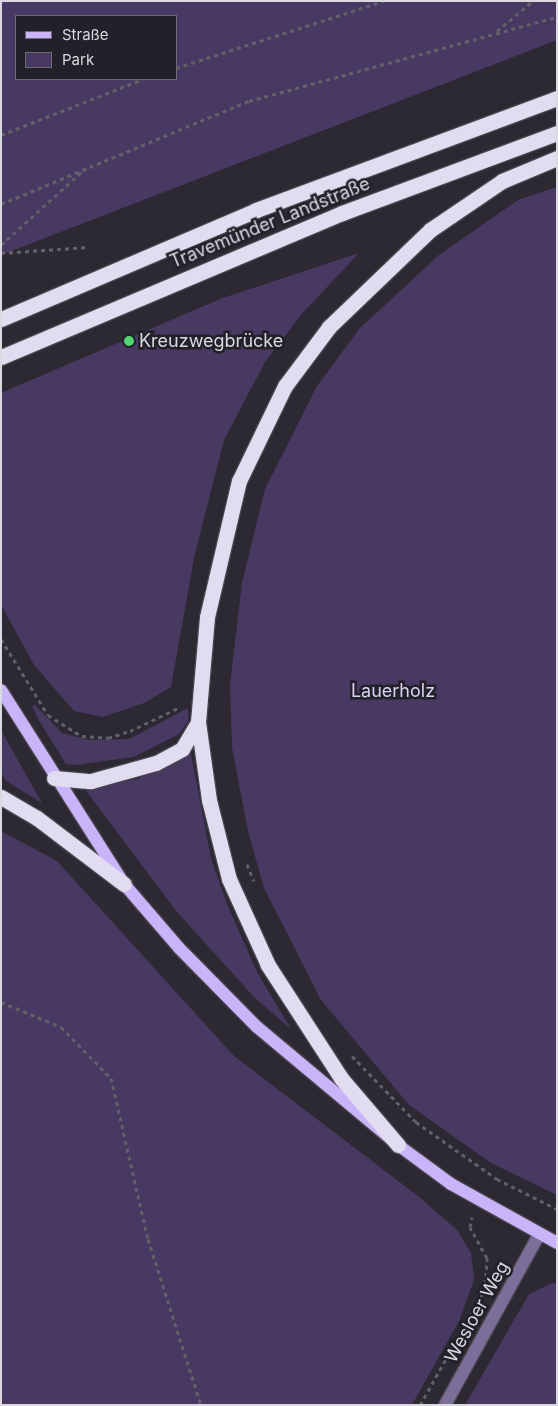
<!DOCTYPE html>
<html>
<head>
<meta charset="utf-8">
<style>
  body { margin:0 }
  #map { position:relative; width:558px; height:1406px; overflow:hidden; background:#2c2933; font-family:Inter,sans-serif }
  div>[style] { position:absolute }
  .green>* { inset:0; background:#473961 }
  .path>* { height:3px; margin-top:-1.5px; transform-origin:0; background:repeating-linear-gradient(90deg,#636069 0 4px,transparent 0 8px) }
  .roads { filter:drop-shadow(1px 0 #48454f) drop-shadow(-1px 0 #48454f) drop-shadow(0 1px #48454f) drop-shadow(0 -1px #48454f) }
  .minor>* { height:12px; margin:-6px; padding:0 6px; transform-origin:6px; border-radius:6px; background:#7b6e98 }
  .major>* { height:12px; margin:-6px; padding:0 6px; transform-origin:6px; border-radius:6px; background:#cab4f9 }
  .highway>* { height:15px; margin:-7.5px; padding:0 7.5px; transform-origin:7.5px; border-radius:7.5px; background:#e2dcf1 }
  .dots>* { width:14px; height:14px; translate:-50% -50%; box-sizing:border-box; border:2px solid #222029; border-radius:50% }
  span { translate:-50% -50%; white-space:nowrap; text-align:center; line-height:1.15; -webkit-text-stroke:5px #222029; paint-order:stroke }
  .street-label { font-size:18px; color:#dbd9e0 }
  .poi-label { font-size:18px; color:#dbd9e0 }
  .left { translate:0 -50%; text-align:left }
  .park-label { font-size:18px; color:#dcd2f3 }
  .frame { position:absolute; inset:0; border:2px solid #dbd9e0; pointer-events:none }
  .legend { position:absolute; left:15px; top:15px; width:162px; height:65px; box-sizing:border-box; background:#222029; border:1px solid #6c6a72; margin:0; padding:6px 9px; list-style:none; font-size:15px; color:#dbd9e0 }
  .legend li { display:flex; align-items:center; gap:10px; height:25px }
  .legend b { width:25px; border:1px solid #6c6a72 }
</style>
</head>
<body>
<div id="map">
  <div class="green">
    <div style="clip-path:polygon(evenodd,1px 1px,557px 1px,557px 40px,1px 255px,1px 1px,176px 16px,176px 79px,16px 79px,16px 16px,176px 16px)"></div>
    <div style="clip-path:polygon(557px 187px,557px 1195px,491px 1163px,409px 1105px,321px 1000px,264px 888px,248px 831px,232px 748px,230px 684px,242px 583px,265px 489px,317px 386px,360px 328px,439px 255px,518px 200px)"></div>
    <div style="clip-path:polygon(359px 253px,301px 315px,265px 362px,224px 440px,194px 558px,171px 687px,144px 703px,103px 717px,74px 711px,34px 665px,1px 605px,1px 393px,220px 299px)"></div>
    <div style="clip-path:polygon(35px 705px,62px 733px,89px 740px,129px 739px,188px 708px,188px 721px,179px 734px,134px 757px,75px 765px,66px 764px,38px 719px,32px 706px)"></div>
    <div style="clip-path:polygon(1px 730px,42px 803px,6px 781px,1px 772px)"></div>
    <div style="clip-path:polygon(191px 754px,211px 858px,227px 904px,257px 972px,291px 1029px,254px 997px,177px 912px,84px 788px,138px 779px)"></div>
    <div style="clip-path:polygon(1px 831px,57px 861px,234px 1056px,418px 1196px,457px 1230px,471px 1253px,474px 1280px,459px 1321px,412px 1405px,1px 1405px)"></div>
    <div style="clip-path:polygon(552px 1283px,557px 1284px,557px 1405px,465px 1405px,529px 1294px)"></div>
  </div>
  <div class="path">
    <div style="left:497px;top:31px;width:47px;rotate:-39.8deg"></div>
    <div style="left:176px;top:68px;width:218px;rotate:-17.9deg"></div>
    <div style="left:1px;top:135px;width:153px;rotate:-21.5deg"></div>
    <div style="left:1px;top:204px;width:269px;rotate:-22.6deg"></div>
    <div style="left:249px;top:101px;width:319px;rotate:-15.3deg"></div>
    <div style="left:1px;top:245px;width:115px;rotate:-42.2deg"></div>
    <div style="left:1px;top:253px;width:87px;rotate:-3.9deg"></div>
    <div style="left:1px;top:639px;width:89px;rotate:58.3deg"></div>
    <div style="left:48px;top:715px;width:40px;rotate:32deg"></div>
    <div style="left:82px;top:736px;width:26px;rotate:4deg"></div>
    <div style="left:108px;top:738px;width:23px;rotate:-18deg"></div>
    <div style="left:130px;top:731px;width:55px;rotate:-25.6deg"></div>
    <div style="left:247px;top:864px;width:18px;rotate:68deg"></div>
    <div style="left:1px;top:1002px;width:65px;rotate:22.6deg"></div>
    <div style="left:61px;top:1027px;width:71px;rotate:45.6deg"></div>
    <div style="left:111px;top:1078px;width:165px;rotate:77.1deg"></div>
    <div style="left:148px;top:1239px;width:174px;rotate:72.3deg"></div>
    <div style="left:352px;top:1056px;width:92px;rotate:45.9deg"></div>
    <div style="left:416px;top:1122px;width:99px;rotate:35.1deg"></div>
    <div style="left:497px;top:1179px;width:67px;rotate:26.6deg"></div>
    <div style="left:420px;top:1405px;width:124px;rotate:-60.5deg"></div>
    <div style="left:481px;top:1297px;width:21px;rotate:-76deg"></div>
    <div style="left:486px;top:1277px;width:19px;rotate:-87deg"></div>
    <div style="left:487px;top:1258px;width:35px;rotate:-119deg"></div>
    <div style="left:470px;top:1227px;width:10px;rotate:-79deg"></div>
  </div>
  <div class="roads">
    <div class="minor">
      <div style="left:445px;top:1405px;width:194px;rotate:-61.1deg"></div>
    </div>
    <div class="major">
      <div style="left:1px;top:690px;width:230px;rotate:57.6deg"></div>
      <div style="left:124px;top:884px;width:84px;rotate:49.3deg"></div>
      <div style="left:179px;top:948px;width:111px;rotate:45.4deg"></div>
      <div style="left:257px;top:1027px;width:184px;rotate:39.9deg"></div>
      <div style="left:398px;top:1145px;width:66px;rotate:36.3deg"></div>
      <div style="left:451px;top:1184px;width:121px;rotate:29.1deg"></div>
    </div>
    <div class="highway">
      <div style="left:1px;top:319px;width:277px;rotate:-23.1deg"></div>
      <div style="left:256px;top:210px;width:321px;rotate:-20.4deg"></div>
      <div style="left:1px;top:357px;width:370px;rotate:-22.9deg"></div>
      <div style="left:342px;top:213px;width:229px;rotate:-20.4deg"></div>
      <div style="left:54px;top:778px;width:37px;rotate:5deg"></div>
      <div style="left:91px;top:781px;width:67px;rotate:-15.5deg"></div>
      <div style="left:156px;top:763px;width:30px;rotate:-28deg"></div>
      <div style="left:182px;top:749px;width:31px;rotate:-59deg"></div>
      <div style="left:1px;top:797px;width:42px;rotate:30.3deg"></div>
      <div style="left:37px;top:818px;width:109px;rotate:37.2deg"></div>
      <div style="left:398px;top:1145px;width:88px;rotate:-130.4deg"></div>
      <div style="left:341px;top:1078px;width:135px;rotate:-122.9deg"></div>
      <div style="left:268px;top:965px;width:94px;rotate:-114.4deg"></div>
      <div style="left:229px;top:879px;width:81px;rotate:-104.2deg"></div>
      <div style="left:209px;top:800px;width:79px;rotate:-98deg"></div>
      <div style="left:198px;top:722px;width:105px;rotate:-85.1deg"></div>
      <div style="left:207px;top:617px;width:140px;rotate:-76.8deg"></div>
      <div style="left:239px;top:481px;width:106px;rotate:-64.2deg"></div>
      <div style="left:285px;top:386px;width:74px;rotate:-53.3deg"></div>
      <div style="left:329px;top:327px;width:140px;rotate:-43.8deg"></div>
      <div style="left:430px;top:230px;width:87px;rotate:-34.2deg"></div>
      <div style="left:502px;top:181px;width:60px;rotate:-22.7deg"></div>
    </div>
  </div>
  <div class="dots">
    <div style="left:129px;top:341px;background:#53d673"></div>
  </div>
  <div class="street-label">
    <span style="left:270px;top:223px;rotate:-22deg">Travemünder Landstraße</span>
    <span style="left:477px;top:1312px;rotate:-61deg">Wesloer Weg</span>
  </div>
  <div class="poi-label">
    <span class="left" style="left:139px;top:341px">Kreuzwegbrücke</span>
  </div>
  <div class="park-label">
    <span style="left:393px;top:691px">Lauerholz</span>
  </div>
  <div class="frame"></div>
  <ul class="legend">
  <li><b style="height:6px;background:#cab4f9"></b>Straße</li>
  <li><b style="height:14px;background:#473961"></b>Park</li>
  </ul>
</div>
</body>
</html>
